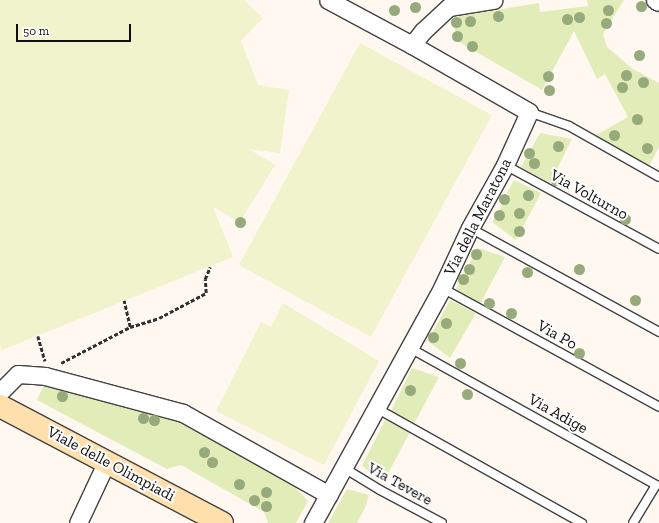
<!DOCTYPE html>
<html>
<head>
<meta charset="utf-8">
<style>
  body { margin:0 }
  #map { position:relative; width:659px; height:523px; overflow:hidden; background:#fff8f1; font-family:"Zilla Slab",serif }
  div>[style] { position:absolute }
  .green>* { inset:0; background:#e2ecb8 }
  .pitch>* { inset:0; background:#f0f3cb }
  .path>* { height:2.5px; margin-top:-1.25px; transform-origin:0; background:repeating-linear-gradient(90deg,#313131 0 4px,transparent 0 6px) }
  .roads { filter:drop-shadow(1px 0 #424242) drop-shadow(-1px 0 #424242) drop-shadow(0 1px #424242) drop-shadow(0 -1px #424242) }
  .lane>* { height:8px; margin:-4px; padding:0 4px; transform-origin:4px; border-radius:4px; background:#fff }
  .street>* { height:17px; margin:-8.5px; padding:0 8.5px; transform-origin:8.5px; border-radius:8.5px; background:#fff }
  .secondary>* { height:22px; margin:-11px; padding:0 11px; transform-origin:11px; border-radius:11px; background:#ffdfac }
  .trees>* { width:11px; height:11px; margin:-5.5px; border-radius:50%; background:#97aa7b }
  span { translate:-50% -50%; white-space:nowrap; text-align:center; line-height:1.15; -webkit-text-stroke:4px #fff; paint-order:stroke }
  .street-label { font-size:16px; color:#0f0f0f }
  .scale { position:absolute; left:16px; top:24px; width:115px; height:18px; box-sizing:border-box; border:2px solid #0f0f0f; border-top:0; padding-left:5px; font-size:12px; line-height:14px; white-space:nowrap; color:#0f0f0f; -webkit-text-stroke:3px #fff; paint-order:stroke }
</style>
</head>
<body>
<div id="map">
  <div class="green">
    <div style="clip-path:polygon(587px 0,624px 0,603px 34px,607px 47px,633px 69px,659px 83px,659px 147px,647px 170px,591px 138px,628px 117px,605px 74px,597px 79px,574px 31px,542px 90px,459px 42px,456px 37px,454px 27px,459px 16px,539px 3px,540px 12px,588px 6px)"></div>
    <div style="clip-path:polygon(540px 133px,572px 139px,550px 183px,521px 167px)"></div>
    <div style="clip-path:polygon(514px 180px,541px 193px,516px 240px,492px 222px,509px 195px,507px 193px)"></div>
    <div style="clip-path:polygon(478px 248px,505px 257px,480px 304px,456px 289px)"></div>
    <div style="clip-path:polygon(450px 300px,476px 313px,450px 358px,428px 341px)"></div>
    <div style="clip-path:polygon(412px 368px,439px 377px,414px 424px,391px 411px)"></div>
    <div style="clip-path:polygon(44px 385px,185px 424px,286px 478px,308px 501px,296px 523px,268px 523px,264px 512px,181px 465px,167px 469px,37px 400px)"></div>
    <div style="clip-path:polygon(385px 420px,410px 432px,384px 481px,362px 466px)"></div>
    <div style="clip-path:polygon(347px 489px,369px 495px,365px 508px,357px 523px,328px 523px)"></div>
  </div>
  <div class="pitch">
    <div style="clip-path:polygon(0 0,244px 0,263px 18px,241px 41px,258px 85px,289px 90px,280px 153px,249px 149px,275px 165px,240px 222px,213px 207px,233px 257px,2px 350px,0 344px)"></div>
    <div style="clip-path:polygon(360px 43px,492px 115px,371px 337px,239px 265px)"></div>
    <div style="clip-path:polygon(283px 303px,379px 361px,324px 465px,216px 411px,261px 322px,271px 327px)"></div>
  </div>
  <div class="path">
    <div style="left:130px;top:327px;width:30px;rotate:-17deg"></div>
    <div style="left:159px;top:318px;width:53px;rotate:-28deg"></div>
    <div style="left:206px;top:293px;width:14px;rotate:-94deg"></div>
    <div style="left:205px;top:279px;width:13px;rotate:-67deg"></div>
    <div style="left:38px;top:336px;width:26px;rotate:74deg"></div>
    <div style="left:61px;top:363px;width:78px;rotate:-27.6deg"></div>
    <div style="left:130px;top:327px;width:27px;rotate:-103deg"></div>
  </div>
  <div class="roads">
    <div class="lane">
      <div style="left:529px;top:112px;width:42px;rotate:19.3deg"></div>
      <div style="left:569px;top:126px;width:103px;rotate:29.5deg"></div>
      <div style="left:505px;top:165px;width:175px;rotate:28.6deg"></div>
      <div style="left:470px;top:228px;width:216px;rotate:28.8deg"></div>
      <div style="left:442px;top:288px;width:247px;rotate:28.7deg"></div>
      <div style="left:408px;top:347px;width:284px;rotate:29.1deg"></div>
      <div style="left:656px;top:485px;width:44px;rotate:121.2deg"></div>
      <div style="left:376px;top:408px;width:236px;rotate:29.2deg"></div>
      <div style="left:344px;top:468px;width:42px;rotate:31.4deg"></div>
      <div style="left:380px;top:490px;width:70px;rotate:28deg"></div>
    </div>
    <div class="street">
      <div style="left:655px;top:0;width:4px;rotate:27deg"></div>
      <div style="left:412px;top:45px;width:18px;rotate:-52deg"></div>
      <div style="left:423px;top:31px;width:35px;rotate:-43deg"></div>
      <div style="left:449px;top:7px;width:45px;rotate:-9deg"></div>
      <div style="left:0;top:392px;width:25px;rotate:-45deg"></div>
      <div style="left:18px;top:374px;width:27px;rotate:4deg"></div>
      <div style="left:45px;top:376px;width:143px;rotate:15deg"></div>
      <div style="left:183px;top:413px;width:167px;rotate:29.3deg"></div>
      <div style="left:78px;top:523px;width:68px;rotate:-64.9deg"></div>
      <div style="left:313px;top:523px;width:268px;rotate:-61.2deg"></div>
      <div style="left:442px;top:288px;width:66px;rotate:-65deg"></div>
      <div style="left:470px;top:228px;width:72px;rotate:-60.9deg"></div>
      <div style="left:505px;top:165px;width:58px;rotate:-65.6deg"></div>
      <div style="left:529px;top:112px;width:135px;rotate:-150.2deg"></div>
      <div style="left:412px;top:45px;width:95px;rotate:-151.8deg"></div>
    </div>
    <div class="secondary">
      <div style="left:0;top:406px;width:251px;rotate:27.8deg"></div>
    </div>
  </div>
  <div class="trees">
    <div style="left:641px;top:6px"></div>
    <div style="left:415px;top:7px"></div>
    <div style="left:394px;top:10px"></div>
    <div style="left:608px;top:10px"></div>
    <div style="left:498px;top:16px"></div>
    <div style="left:579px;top:17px"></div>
    <div style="left:567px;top:19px"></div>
    <div style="left:470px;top:21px"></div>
    <div style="left:456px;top:22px"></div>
    <div style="left:606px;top:23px"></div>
    <div style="left:457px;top:36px"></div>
    <div style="left:472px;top:46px"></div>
    <div style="left:639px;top:55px"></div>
    <div style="left:626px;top:75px"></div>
    <div style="left:548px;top:76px"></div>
    <div style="left:643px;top:82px"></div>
    <div style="left:622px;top:87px"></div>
    <div style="left:549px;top:90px"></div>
    <div style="left:637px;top:119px"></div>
    <div style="left:614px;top:135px"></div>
    <div style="left:558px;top:146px"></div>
    <div style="left:647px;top:148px"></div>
    <div style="left:529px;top:153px"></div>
    <div style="left:534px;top:163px"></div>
    <div style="left:556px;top:180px"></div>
    <div style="left:528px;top:195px"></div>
    <div style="left:504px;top:199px"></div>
    <div style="left:519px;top:213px"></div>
    <div style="left:499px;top:215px"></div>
    <div style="left:625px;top:219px"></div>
    <div style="left:240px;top:222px"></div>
    <div style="left:519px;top:231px"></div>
    <div style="left:476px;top:254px"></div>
    <div style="left:469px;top:269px"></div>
    <div style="left:579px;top:269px"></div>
    <div style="left:527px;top:272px"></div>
    <div style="left:463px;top:279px"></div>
    <div style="left:635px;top:300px"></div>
    <div style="left:489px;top:303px"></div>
    <div style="left:511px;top:313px"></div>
    <div style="left:446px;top:323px"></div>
    <div style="left:433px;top:337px"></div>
    <div style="left:579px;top:353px"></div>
    <div style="left:460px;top:363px"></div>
    <div style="left:410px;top:390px"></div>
    <div style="left:467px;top:394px"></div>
    <div style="left:62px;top:396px"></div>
    <div style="left:143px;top:418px"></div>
    <div style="left:154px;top:420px"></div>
    <div style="left:204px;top:452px"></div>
    <div style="left:212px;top:462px"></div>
    <div style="left:239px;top:484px"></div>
    <div style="left:266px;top:492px"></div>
    <div style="left:254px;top:500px"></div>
    <div style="left:266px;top:506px"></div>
  </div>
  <div class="street-label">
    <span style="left:589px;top:195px;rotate:29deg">Via Volturno</span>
    <span style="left:478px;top:217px;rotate:-63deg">Via della Maratona</span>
    <span style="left:557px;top:335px;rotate:29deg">Via Po</span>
    <span style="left:558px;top:414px;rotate:29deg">Via Adige</span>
    <span style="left:111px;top:464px;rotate:28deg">Viale delle Olimpiadi</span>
    <span style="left:400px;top:484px;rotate:29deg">Via Tevere</span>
  </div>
  <div class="scale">50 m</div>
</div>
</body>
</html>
